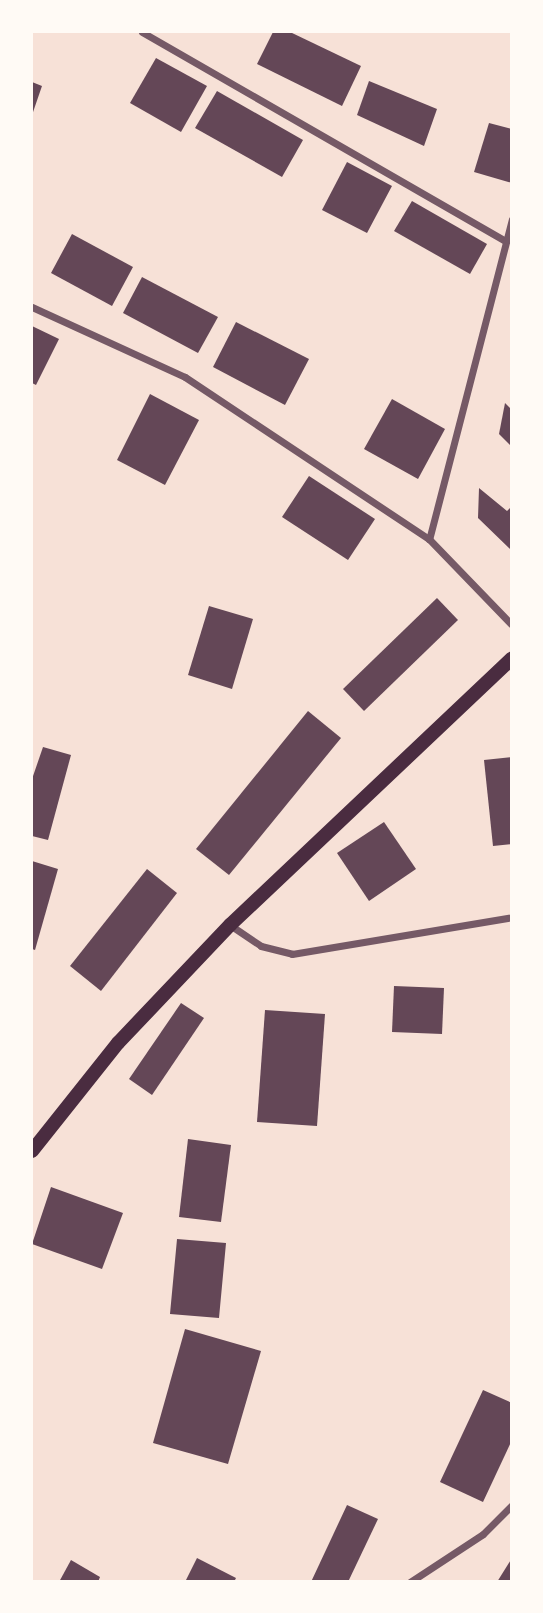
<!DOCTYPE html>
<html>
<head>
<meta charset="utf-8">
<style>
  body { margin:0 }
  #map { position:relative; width:543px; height:1613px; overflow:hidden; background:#f7e1d7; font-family:"Noto Sans",sans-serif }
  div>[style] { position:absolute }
  .building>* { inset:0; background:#644757 }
  .minor>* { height:7px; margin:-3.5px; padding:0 3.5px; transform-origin:3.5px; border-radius:3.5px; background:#755966 }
  .secondary>* { height:14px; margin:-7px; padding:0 7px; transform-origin:7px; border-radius:7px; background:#4a2c40 }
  span { translate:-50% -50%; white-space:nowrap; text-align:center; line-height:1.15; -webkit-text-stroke:6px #fffaf5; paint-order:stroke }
  .frame { position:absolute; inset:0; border:33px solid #fffaf5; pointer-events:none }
</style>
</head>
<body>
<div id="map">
  <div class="building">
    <div style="clip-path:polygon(273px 32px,290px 32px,361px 66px,342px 106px,257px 64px)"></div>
    <div style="clip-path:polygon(156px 58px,207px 86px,181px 132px,130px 103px)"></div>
    <div style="clip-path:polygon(369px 81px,437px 109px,424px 146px,357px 115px)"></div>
    <div style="clip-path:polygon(32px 82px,42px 86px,32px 115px)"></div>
    <div style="clip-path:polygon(217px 91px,303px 140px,282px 177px,195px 128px)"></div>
    <div style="clip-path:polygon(489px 123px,512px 129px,512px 183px,474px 172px)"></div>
    <div style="clip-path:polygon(347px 162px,392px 186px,367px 233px,322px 210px)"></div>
    <div style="clip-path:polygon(412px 201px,487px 244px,470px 274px,394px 231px)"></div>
    <div style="clip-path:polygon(72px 234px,133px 267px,112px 306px,51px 273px)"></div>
    <div style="clip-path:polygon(142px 277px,218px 317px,198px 353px,123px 313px)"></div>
    <div style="clip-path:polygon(236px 322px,309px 359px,285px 405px,213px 367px)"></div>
    <div style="clip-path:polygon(32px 326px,59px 339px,36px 385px,32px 383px)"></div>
    <div style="clip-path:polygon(150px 394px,199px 420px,165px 485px,117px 460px)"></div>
    <div style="clip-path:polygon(392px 399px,445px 429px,418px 479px,364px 449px)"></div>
    <div style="clip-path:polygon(505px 403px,512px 410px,512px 447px,499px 434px)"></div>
    <div style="clip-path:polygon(309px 476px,375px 519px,348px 560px,282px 517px)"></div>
    <div style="clip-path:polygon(479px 488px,507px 511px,512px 506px,510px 549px,478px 518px)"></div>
    <div style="clip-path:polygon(437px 598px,458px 620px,364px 711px,343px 689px)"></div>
    <div style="clip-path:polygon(209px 606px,253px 619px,232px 689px,188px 675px)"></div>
    <div style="clip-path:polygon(308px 711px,341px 738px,229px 875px,196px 849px)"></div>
    <div style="clip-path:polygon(43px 747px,71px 755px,48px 840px,32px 836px,32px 779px)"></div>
    <div style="clip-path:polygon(512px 757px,512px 844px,493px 846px,484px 760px)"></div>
    <div style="clip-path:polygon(384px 822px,416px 869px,369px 901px,337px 853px)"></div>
    <div style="clip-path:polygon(32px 861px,58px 869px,35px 950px,32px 949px)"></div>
    <div style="clip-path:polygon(147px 869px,177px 893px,101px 991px,70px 966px)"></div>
    <div style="clip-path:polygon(394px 986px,444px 988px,442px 1034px,392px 1032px)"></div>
    <div style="clip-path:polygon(181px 1003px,204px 1018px,152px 1095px,129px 1079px)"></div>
    <div style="clip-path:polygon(265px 1010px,325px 1014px,317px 1126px,257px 1122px)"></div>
    <div style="clip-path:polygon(188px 1139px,231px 1145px,221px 1222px,179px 1217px)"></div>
    <div style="clip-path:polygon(51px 1187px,123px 1213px,102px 1269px,32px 1244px)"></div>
    <div style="clip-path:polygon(177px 1239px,226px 1243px,219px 1318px,170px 1314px)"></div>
    <div style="clip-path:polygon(185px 1329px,261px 1351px,228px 1464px,153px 1443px)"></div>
    <div style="clip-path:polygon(483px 1390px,512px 1403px,512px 1440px,483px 1502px,440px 1482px)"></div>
    <div style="clip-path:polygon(347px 1505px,378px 1519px,348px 1582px,311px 1582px)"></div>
    <div style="clip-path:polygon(197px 1558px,236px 1578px,234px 1582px,185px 1582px)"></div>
    <div style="clip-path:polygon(512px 1558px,512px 1582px,497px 1582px)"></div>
    <div style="clip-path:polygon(71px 1560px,100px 1577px,98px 1582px,59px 1582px)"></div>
  </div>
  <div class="minor">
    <div style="left:142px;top:32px;width:420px;rotate:29.9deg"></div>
    <div style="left:512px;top:219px;width:331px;rotate:104.5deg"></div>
    <div style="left:429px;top:539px;width:120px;rotate:46deg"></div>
    <div style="left:32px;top:307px;width:168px;rotate:24.6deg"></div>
    <div style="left:185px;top:377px;width:293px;rotate:33.6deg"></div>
    <div style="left:230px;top:925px;width:37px;rotate:34deg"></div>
    <div style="left:261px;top:946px;width:32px;rotate:14deg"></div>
    <div style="left:292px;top:954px;width:223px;rotate:-9.5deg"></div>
    <div style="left:410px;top:1582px;width:87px;rotate:-33.3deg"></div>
    <div style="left:483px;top:1534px;width:41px;rotate:-45deg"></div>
  </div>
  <div class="secondary">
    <div style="left:32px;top:1151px;width:138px;rotate:-51.5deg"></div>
    <div style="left:118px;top:1043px;width:163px;rotate:-46.5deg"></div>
    <div style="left:230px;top:925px;width:388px;rotate:-43.4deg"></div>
  </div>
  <div class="frame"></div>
</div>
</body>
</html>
